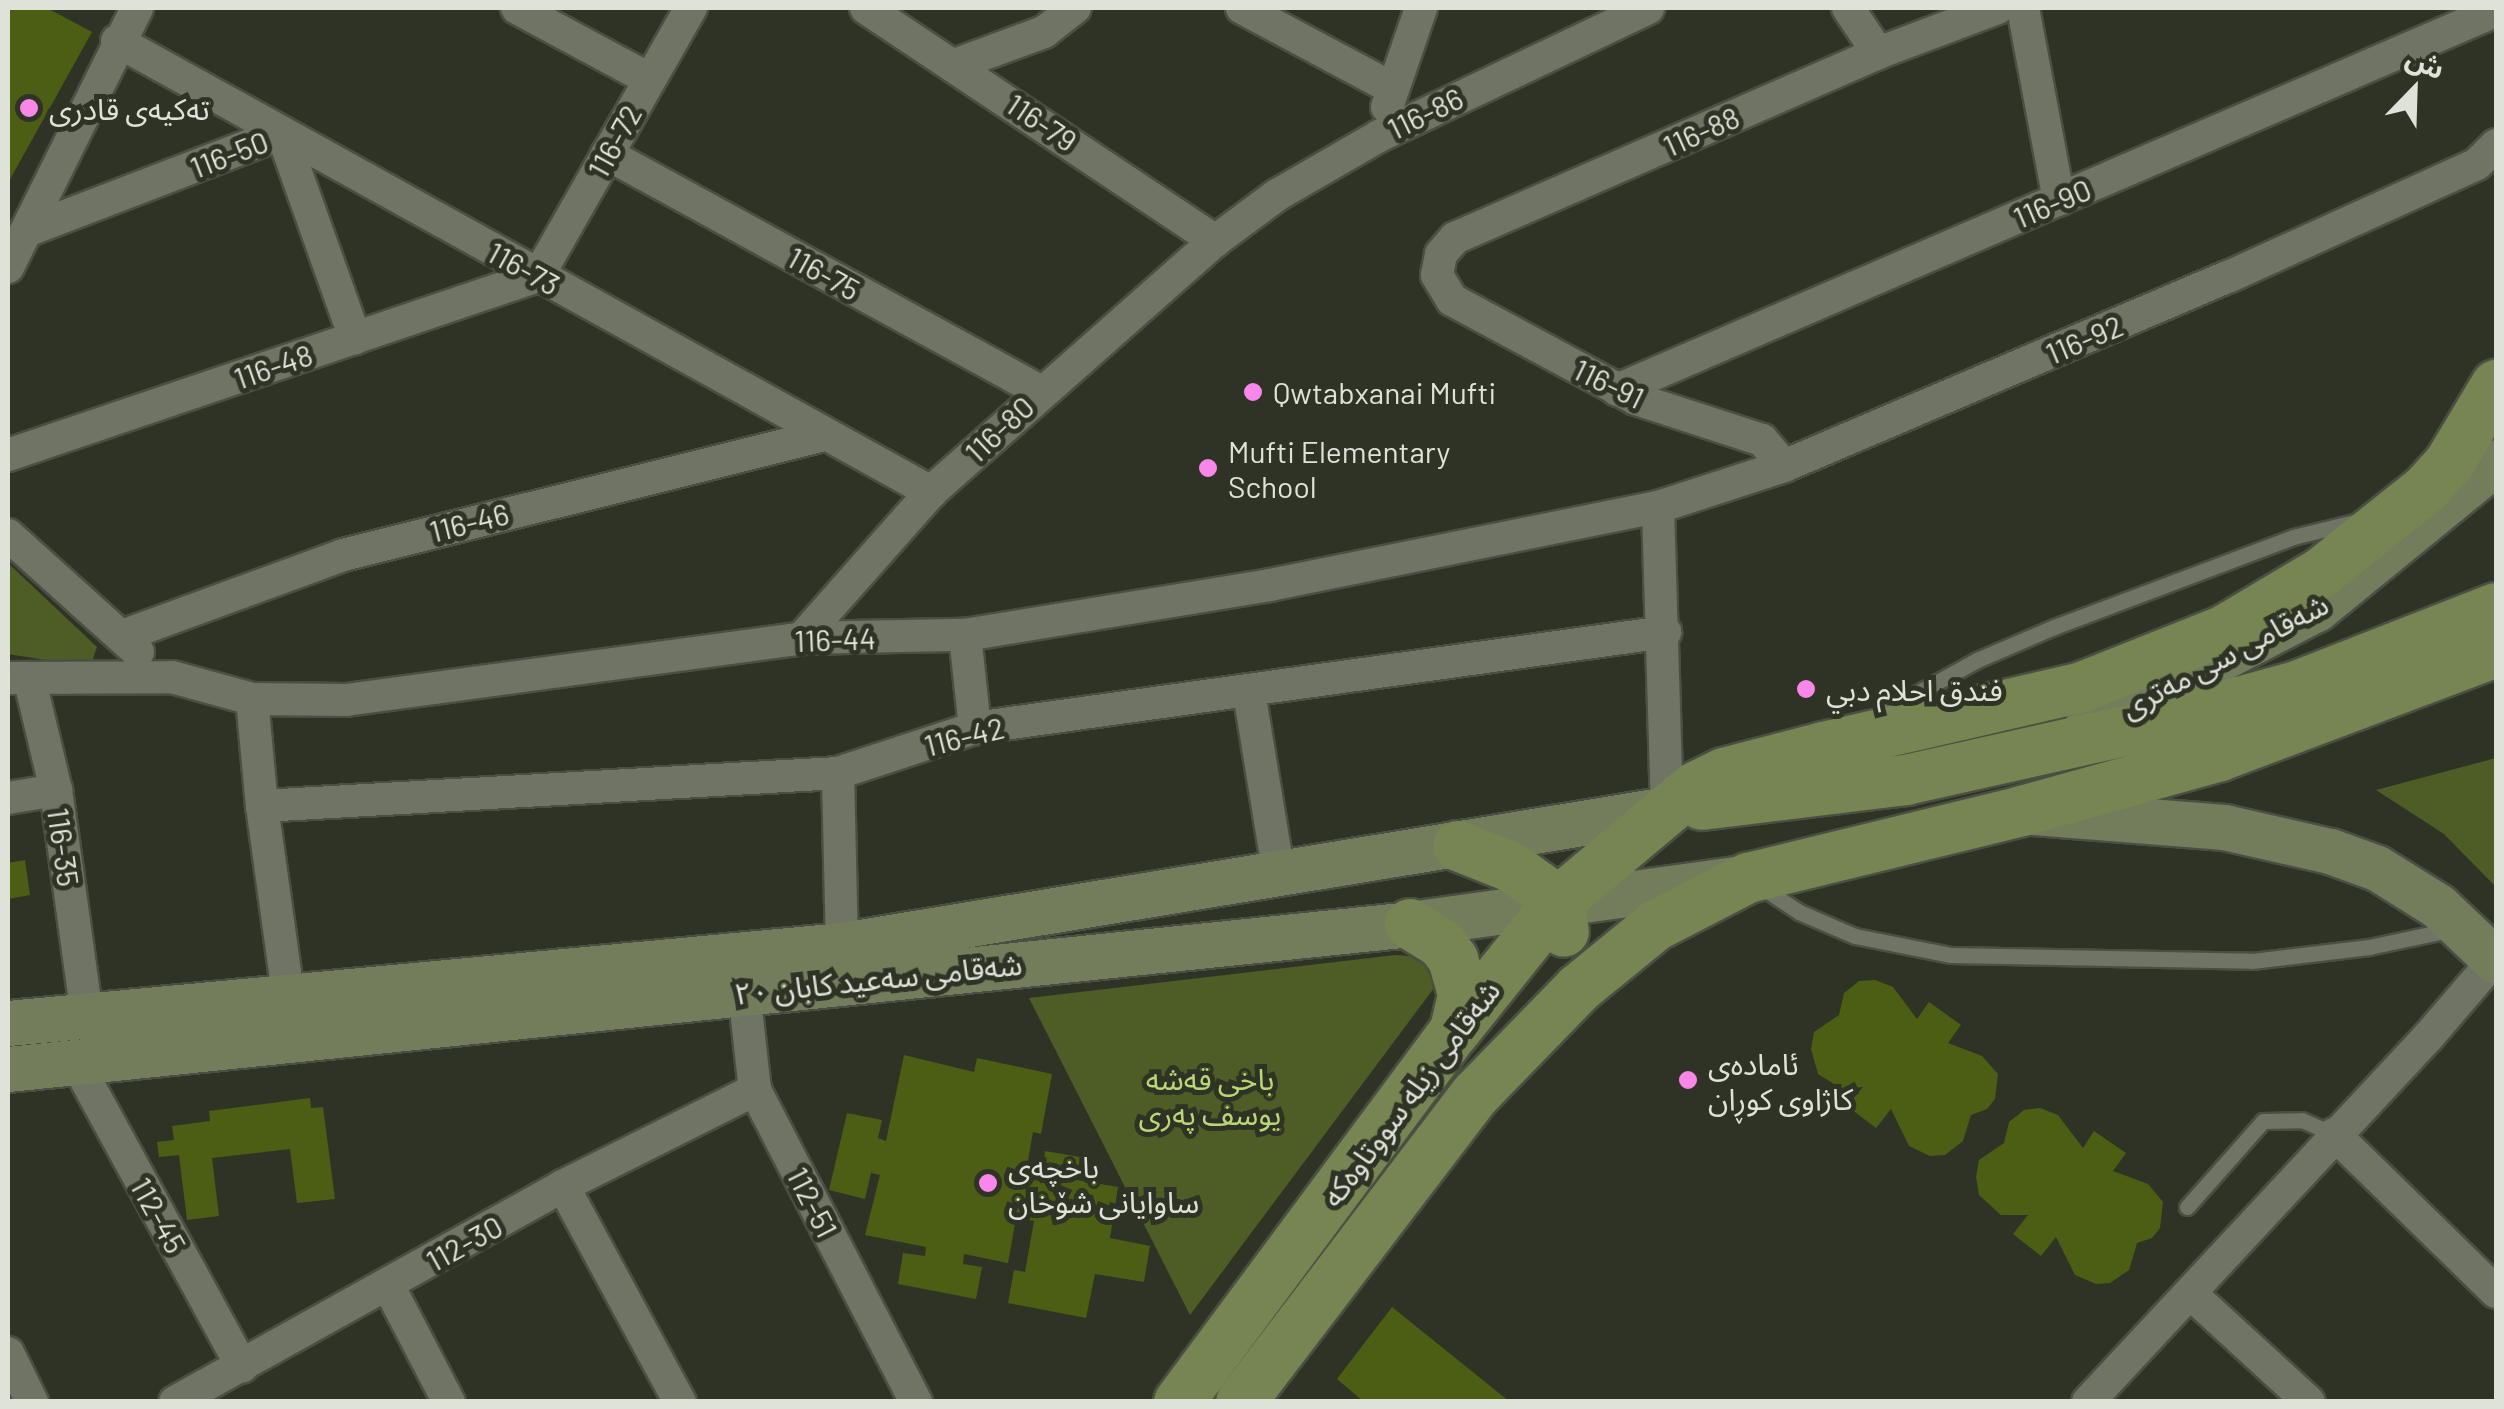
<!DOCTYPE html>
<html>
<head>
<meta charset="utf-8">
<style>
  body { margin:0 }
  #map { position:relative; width:2504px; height:1409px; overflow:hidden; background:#2e3326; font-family:Barlow,"Noto Sans Arabic",sans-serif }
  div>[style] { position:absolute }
  .green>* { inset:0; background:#4e5d26 }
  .building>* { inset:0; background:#4c5e13 }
  .roads { filter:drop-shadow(2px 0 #4b4f43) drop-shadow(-2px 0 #4b4f43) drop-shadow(0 2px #4b4f43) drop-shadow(0 -2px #4b4f43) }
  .service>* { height:15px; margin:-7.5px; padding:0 7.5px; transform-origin:7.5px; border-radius:7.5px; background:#6f7465 }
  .minor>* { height:32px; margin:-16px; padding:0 16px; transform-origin:16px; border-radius:16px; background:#6f7465 }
  .secondary>* { height:45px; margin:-22.5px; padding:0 22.5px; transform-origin:22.5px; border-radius:22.5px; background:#737d5b }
  .primary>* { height:50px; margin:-25px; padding:0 25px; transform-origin:25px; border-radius:25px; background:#768552 }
  .dots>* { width:28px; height:28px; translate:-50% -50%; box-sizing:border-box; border:5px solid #2e3326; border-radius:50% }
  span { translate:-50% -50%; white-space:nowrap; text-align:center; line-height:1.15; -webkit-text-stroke:10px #2e3326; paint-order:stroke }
  .poi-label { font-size:30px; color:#dfe2d9 }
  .left { translate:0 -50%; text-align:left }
  .street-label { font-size:30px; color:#dfe2d9 }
  .park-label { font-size:30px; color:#bbd774 }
  .frame { position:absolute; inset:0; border:10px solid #dfe2d9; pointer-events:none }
  .north { position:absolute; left:2364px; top:40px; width:100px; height:100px; -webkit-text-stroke:8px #2e3326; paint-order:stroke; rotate:23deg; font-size:28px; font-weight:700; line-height:40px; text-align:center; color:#dfe2d9 }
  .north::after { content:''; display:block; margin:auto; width:35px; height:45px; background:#dfe2d9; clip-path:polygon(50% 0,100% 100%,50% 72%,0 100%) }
</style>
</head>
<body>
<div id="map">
  <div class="green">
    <div style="clip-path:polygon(8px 563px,97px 647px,90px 667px,8px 654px)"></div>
    <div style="clip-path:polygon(2496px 758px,2496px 887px,2444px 834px,2376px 790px)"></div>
    <div style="clip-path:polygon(1395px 955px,1423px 957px,1439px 977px,1434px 988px,1190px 1315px,1029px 998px)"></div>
  </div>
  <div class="building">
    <div style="clip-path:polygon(8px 8px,47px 8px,92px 32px,8px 183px)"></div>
    <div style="clip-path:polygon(25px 860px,30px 895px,8px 899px,8px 863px)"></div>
    <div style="clip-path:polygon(1859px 981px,1875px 980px,1893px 987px,1917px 1019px,1929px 1002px,1961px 1025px,1948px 1043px,1982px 1056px,1998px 1074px,1995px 1099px,1987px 1109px,1971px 1115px,1963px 1141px,1945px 1155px,1930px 1156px,1909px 1146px,1891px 1109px,1876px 1128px,1847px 1106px,1863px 1087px,1842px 1089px,1818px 1074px,1811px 1049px,1814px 1032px,1839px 1015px,1844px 993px)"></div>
    <div style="clip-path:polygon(904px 1055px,974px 1072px,977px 1058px,1052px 1074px,1041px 1134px,1033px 1132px,1026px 1172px,1042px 1175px,1045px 1151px,1080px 1157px,1077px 1180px,1118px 1187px,1110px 1238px,1150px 1246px,1144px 1282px,1095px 1274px,1086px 1318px,1008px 1303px,1014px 1270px,1025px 1272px,1034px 1221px,1016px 1218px,1008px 1263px,964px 1254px,963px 1264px,982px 1267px,976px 1299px,898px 1284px,903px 1253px,925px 1256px,926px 1247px,865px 1235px,880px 1175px,871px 1173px,865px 1199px,829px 1190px,847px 1113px,882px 1120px,878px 1138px,886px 1141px)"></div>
    <div style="clip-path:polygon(310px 1098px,311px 1108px,323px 1107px,335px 1199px,297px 1203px,290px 1149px,212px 1158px,219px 1216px,187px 1220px,179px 1155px,159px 1157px,157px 1142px,174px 1140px,172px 1126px,210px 1121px,209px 1111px)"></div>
    <div style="clip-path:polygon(2024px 1110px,2040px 1108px,2058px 1115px,2083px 1148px,2094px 1131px,2126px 1153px,2113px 1171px,2148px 1184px,2163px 1202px,2160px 1228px,2152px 1238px,2137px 1243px,2129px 1270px,2110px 1283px,2096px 1284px,2075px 1275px,2056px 1237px,2041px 1256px,2013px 1234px,2028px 1215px,2001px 1215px,1979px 1195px,1976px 1177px,1979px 1160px,2004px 1143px,2009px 1122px)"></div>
    <div style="clip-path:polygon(1392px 1307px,1510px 1402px,1364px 1402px,1337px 1379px)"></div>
  </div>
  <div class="roads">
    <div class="service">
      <div style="left:1881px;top:713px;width:110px;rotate:-28.9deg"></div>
      <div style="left:1977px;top:660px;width:84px;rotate:-23.2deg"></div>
      <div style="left:2054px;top:627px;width:255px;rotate:-20.6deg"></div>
      <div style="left:2293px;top:537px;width:67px;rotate:-13.8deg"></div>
      <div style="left:1760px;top:886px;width:47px;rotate:33.7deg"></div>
      <div style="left:1799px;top:912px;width:61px;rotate:23.2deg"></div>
      <div style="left:1855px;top:936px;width:98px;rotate:11.2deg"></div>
      <div style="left:1951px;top:955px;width:301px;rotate:1.1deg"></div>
      <div style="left:2252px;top:961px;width:118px;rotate:-6.8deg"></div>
      <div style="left:2369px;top:947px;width:87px;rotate:-12deg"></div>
      <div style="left:2187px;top:1207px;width:115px;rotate:-48.5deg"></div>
      <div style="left:2263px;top:1121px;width:39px;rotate:-1deg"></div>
      <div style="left:2302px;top:1120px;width:35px;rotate:24deg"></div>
    </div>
    <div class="minor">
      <div style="left:517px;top:8px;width:150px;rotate:28.3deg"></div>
      <div style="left:866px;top:8px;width:420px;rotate:33.7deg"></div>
      <div style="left:1242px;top:8px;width:170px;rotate:28.1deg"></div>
      <div style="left:1848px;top:8px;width:54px;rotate:56.3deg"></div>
      <div style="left:2023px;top:8px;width:195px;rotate:79.4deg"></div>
      <div style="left:117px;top:41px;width:931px;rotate:28.99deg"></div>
      <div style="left:957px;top:64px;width:93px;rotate:-20.2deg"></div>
      <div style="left:1044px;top:32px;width:39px;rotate:-38deg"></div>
      <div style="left:1387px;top:107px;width:105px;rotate:-71deg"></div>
      <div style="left:607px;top:154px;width:494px;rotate:28.7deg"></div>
      <div style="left:29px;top:230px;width:271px;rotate:-21deg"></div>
      <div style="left:282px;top:133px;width:218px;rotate:70.4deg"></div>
      <div style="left:8px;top:267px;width:289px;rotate:-63.5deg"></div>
      <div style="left:1617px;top:390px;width:946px;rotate:-23.34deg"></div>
      <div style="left:8px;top:455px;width:559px;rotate:-18.66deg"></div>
      <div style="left:538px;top:276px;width:309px;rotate:-60.3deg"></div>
      <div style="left:1784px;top:466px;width:34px;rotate:-130deg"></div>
      <div style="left:1762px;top:440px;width:133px;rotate:-162deg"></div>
      <div style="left:1636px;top:399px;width:209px;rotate:-151.7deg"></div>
      <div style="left:1452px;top:300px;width:29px;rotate:-121deg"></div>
      <div style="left:1437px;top:275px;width:21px;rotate:-79deg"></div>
      <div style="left:1441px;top:254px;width:21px;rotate:-49deg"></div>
      <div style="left:1455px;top:238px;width:462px;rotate:-23.6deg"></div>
      <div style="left:1878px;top:53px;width:128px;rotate:-20.6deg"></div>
      <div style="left:1658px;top:507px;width:302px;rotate:88.3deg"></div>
      <div style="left:8px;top:535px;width:175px;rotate:42deg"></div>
      <div style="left:965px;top:635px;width:94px;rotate:83.9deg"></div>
      <div style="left:122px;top:636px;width:235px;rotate:-20.1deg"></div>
      <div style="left:343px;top:555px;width:496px;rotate:-14deg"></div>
      <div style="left:802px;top:638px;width:195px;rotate:-48.5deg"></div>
      <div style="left:931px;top:492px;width:379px;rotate:-41.5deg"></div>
      <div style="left:1215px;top:241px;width:77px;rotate:-36.6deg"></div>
      <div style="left:1277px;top:195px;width:118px;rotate:-30deg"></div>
      <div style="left:1379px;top:136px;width:298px;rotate:-25.4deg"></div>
      <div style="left:8px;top:678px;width:164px;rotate:-0.3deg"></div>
      <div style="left:172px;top:677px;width:83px;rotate:15.4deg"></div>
      <div style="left:252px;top:699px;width:94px;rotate:0.6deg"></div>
      <div style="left:346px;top:700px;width:460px;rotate:-7.7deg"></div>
      <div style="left:802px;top:638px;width:163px;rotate:-1.1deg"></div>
      <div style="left:965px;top:635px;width:309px;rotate:-9.3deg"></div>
      <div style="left:1270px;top:585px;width:396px;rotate:-11.4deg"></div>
      <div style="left:1658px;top:507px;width:133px;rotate:-18deg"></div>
      <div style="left:1784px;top:466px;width:483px;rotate:-23.1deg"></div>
      <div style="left:2228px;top:277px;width:273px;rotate:-24.4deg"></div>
      <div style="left:2477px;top:164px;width:27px;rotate:-45deg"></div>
      <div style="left:30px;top:681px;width:112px;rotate:76.6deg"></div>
      <div style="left:56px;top:790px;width:227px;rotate:82.2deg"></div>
      <div style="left:1249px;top:692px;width:186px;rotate:80.7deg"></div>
      <div style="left:252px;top:699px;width:107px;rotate:84.7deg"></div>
      <div style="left:262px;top:806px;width:190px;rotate:82.1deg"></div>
      <div style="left:838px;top:773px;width:172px;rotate:88.7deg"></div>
      <div style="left:8px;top:798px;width:49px;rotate:-9.5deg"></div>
      <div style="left:262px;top:806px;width:577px;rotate:-3.28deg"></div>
      <div style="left:838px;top:773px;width:144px;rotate:-18.2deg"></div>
      <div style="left:975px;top:728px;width:697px;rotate:-7.92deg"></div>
      <div style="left:744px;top:991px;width:100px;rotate:83.7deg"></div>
      <div style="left:755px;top:1090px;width:351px;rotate:62.7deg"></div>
      <div style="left:76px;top:1062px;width:347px;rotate:61.4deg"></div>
      <div style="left:2334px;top:1134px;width:226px;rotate:44.3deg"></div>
      <div style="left:563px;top:1186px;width:246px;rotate:61.6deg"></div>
      <div style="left:388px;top:1285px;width:132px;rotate:62.5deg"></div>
      <div style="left:2190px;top:1293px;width:161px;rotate:42.5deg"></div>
      <div style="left:8px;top:1353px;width:55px;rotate:63.9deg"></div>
      <div style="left:175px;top:1402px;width:444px;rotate:-29.1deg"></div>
      <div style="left:563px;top:1186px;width:215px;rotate:-26.6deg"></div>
      <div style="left:2088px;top:1402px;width:500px;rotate:-47.03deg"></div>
      <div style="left:2429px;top:1036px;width:101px;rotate:-49.4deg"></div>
    </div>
    <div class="secondary">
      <div style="left:2086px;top:728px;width:259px;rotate:-27.4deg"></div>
      <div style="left:2316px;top:609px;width:232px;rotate:-39.2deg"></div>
      <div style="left:2034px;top:812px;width:191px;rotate:4.5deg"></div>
      <div style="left:2224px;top:827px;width:109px;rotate:12.8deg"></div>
      <div style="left:2330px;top:851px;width:50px;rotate:19.9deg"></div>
      <div style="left:2377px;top:868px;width:72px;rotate:31.9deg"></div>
      <div style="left:2438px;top:906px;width:80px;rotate:43.5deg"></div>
      <div style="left:8px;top:1023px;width:838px;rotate:-5.34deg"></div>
      <div style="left:842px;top:945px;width:836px;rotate:-9.36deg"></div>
      <div style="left:8px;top:1069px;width:1409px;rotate:-5.9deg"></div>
      <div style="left:1410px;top:924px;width:328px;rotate:-7.9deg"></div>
    </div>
    <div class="primary">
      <div style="left:1702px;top:805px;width:206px;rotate:-7deg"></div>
      <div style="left:1906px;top:780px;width:262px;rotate:-12.6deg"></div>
      <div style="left:2162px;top:723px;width:140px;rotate:-15.3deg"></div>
      <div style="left:2297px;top:686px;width:214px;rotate:-21.4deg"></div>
      <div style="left:1458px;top:846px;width:57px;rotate:21.6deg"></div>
      <div style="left:1511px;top:867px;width:59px;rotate:35.3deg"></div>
      <div style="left:1559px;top:901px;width:31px;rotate:81deg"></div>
      <div style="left:1410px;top:924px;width:38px;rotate:32deg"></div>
      <div style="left:1442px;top:944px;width:19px;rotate:54deg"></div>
      <div style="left:1453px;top:959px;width:37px;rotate:74deg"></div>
      <div style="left:1463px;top:995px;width:37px;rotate:103deg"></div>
      <div style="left:1179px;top:1402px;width:462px;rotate:-53.4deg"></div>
      <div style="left:1455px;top:1031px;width:166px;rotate:-51.3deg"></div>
      <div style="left:1559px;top:901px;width:177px;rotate:-40deg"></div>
      <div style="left:1695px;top:787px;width:32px;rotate:-26deg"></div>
      <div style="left:1724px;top:773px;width:102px;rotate:-14.7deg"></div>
      <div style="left:1823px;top:747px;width:266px;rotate:-13deg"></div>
      <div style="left:2082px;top:687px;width:152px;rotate:-21.7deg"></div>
      <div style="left:2223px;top:631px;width:115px;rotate:-30.8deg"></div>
      <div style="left:2322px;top:572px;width:133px;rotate:-38.6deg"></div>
      <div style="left:2426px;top:489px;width:36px;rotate:-48deg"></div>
      <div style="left:2450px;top:462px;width:90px;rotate:-59.1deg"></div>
      <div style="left:1241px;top:1402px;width:387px;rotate:-52.7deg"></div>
      <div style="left:1476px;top:1094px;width:146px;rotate:-45.8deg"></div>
      <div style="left:1578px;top:989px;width:99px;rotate:-39.3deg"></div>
      <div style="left:1655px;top:926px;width:105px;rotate:-27.3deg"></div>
      <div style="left:1748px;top:878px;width:282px;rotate:-13.7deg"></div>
      <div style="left:2022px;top:811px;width:205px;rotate:-15.5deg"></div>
      <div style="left:2220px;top:756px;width:295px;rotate:-20.6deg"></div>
    </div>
  </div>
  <div class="dots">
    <div style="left:29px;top:108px;background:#f987e9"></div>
    <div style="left:1253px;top:392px;background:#f987e9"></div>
    <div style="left:1208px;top:468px;background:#f987e9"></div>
    <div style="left:1806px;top:689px;background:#f987e9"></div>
    <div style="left:1688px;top:1080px;background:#f987e9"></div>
    <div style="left:988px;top:1183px;background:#f987e9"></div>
  </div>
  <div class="poi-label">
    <span class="left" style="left:49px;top:108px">تەکیەی قادری</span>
    <span class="left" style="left:1273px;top:392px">Qwtabxanai Mufti</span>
    <span class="left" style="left:1228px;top:468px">Mufti Elementary<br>School</span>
    <span class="left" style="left:1826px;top:689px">فندق احلام دبي</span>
    <span class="left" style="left:1708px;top:1080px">ئامادەی<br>کاژاوی کوڕان</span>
    <span class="left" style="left:1008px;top:1183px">باخچەی<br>ساوایانی شۆخان</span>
  </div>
  <div class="street-label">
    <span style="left:1425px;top:113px;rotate:-26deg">116-86</span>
    <span style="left:1042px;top:122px;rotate:34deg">116-79</span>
    <span style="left:1701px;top:131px;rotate:-24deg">116-88</span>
    <span style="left:614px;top:141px;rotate:-61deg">116-72</span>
    <span style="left:229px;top:154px;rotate:-21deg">116-50</span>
    <span style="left:2052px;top:203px;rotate:-23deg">116-90</span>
    <span style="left:524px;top:268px;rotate:29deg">116-73</span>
    <span style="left:824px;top:273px;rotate:29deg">116-75</span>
    <span style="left:2084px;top:339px;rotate:-23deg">116-92</span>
    <span style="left:273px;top:366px;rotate:-19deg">116-48</span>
    <span style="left:1609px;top:383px;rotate:26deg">116-91</span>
    <span style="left:999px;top:429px;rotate:-43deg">116-80</span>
    <span style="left:469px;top:522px;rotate:-14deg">116-46</span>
    <span style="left:835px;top:639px;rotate:-2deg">116-44</span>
    <span style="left:2224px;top:655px;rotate:-28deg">شەقامی سی مەتری</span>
    <span style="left:964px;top:736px;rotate:-14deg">116-42</span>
    <span style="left:64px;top:847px;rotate:82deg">116-35</span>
    <span style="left:878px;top:978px;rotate:-6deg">شەقامی سەعید کابان ٢٠</span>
    <span style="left:1410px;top:1093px;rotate:-53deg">شەقامی زیلە سووتاوەکە</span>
    <span style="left:813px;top:1202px;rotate:63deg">112-51</span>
    <span style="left:159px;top:1215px;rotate:61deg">112-45</span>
    <span style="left:464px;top:1243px;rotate:-29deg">112-30</span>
  </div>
  <div class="park-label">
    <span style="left:1210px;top:1095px">باخی قەشە<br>یوسف پەری</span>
  </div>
  <div class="frame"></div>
  <div class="north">ش</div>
</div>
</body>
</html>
